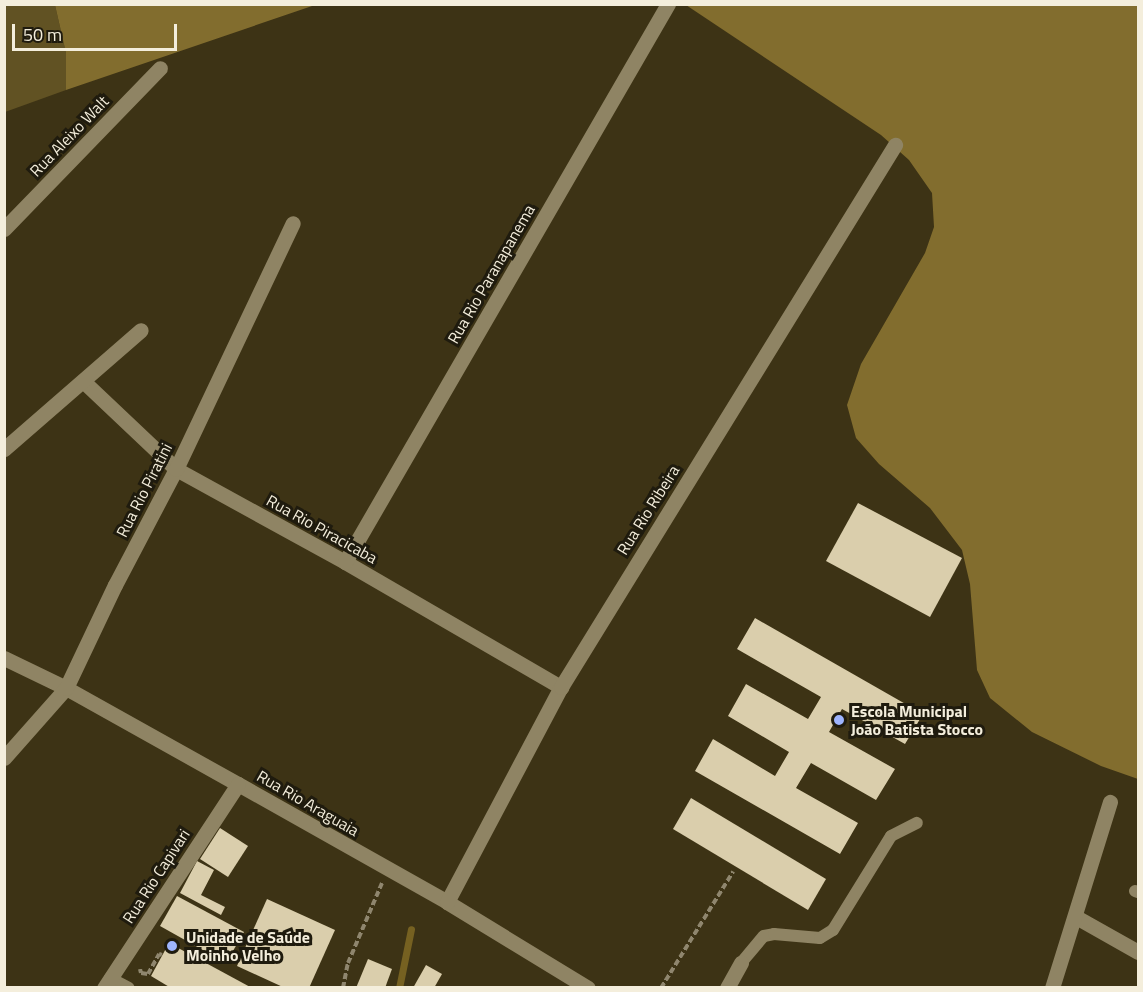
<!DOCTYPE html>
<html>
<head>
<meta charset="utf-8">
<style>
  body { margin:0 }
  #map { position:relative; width:1143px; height:992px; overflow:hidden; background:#3d3315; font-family:"Titillium Web",sans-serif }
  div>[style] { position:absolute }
  .green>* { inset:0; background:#615223 }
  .forest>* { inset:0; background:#826d2e }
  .stream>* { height:7px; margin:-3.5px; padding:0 3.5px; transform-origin:3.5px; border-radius:3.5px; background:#766121 }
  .building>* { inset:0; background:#daceac }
  .path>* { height:4px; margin-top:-2px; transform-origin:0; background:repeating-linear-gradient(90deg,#8f866e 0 6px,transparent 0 9px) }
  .service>* { height:12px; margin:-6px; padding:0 6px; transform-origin:6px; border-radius:6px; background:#8f8464 }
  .minor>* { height:15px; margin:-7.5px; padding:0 7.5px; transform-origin:7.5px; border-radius:7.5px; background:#8f8464 }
  .dots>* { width:16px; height:16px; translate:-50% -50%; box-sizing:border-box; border:3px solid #1f1b0e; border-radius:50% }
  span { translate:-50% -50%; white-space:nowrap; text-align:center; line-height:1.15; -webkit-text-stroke:6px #1f1b0e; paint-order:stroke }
  .street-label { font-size:16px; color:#f4eedc }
  .poi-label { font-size:16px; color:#f4eedc; font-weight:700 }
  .left { translate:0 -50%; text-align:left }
  .frame { position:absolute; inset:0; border:6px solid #f4eedc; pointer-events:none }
  .scale { position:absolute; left:12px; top:24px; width:165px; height:27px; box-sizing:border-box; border:3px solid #f4eedc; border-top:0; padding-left:8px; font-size:18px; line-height:21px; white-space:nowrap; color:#f4eedc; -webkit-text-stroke:4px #1f1b0e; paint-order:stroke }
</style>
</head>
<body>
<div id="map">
  <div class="green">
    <div style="clip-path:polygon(4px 5px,55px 5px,66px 53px,66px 90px,5px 112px)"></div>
  </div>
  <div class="forest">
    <div style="clip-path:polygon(55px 5px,315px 5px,66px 90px,66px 53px)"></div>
    <div style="clip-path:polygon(686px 5px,1138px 5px,1138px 779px,1101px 766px,1032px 732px,990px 698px,977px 670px,970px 584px,962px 550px,930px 508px,879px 464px,856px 438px,847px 405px,861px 364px,925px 253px,934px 227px,932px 193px,909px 160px,881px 135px)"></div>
  </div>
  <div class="stream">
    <div style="left:399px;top:988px;width:60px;rotate:-78.5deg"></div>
  </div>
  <div class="building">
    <div style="clip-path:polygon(858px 503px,962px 558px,930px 617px,826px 561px)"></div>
    <div style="clip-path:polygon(755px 618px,923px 714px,905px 744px,842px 709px,829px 732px,895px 769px,876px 800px,811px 763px,796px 788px,858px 823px,840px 854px,695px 771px,713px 739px,775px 776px,789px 752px,728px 716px,746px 684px,808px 719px,821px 697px,737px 649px)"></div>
    <div style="clip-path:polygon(691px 798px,826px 879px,808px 910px,673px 829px)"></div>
    <div style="clip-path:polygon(220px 828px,248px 846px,228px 877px,200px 859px)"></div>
    <div style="clip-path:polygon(197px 861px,214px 870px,201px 895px,225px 907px,221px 915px,180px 893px)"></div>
    <div style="clip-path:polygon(177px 896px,244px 932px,226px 963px,160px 926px)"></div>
    <div style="clip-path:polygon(267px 899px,335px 930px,309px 988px,285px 988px,237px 966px)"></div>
    <div style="clip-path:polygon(169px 943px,252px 988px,171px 988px,151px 976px)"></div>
    <div style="clip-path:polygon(368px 959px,392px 969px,385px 988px,356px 988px)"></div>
    <div style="clip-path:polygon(426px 965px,442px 974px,434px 988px,413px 988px)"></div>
  </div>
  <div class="path">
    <div style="left:140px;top:969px;width:4px;rotate:76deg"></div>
    <div style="left:141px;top:973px;width:7px;rotate:8deg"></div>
    <div style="left:148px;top:974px;width:23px;rotate:-61deg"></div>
    <div style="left:159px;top:954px;width:3px;rotate:18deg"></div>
    <div style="left:343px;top:988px;width:25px;rotate:-79deg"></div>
    <div style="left:348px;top:963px;width:87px;rotate:-67deg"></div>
    <div style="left:661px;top:988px;width:137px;rotate:-58.2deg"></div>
  </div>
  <div class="service">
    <div style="left:1135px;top:891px;width:3px;rotate:18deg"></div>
    <div style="left:741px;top:963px;width:35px;rotate:-50deg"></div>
    <div style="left:764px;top:936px;width:10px;rotate:-11deg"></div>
    <div style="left:774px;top:934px;width:46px;rotate:5deg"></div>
    <div style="left:820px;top:938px;width:15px;rotate:-32deg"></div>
    <div style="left:833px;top:930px;width:110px;rotate:-58.3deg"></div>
    <div style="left:891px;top:836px;width:29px;rotate:-27deg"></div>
    <div style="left:110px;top:978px;width:21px;rotate:28deg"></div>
  </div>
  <div class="minor">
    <div style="left:4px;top:229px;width:224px;rotate:-45.9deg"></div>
    <div style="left:83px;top:381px;width:128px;rotate:43.4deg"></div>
    <div style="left:176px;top:469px;width:193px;rotate:28.8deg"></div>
    <div style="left:345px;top:562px;width:250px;rotate:30.1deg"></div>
    <div style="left:4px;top:449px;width:181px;rotate:-41deg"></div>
    <div style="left:345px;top:562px;width:645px;rotate:-59.94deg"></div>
    <div style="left:4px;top:658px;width:69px;rotate:25.8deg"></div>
    <div style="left:66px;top:688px;width:197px;rotate:29.2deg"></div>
    <div style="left:238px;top:784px;width:240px;rotate:29.4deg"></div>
    <div style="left:447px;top:902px;width:165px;rotate:31.4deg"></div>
    <div style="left:4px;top:758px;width:94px;rotate:-48.5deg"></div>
    <div style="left:66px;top:688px;width:114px;rotate:-64.6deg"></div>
    <div style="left:115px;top:585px;width:131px;rotate:-62.3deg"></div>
    <div style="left:176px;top:469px;width:272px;rotate:-64.6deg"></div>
    <div style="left:447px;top:902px;width:243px;rotate:-62.1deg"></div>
    <div style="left:561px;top:687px;width:637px;rotate:-58.36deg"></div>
    <div style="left:1076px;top:917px;width:71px;rotate:29.4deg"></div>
    <div style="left:104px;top:988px;width:244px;rotate:-56.7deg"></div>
    <div style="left:727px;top:988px;width:29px;rotate:-61deg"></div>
    <div style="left:1052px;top:988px;width:195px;rotate:-72.7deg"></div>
  </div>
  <div class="dots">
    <div style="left:839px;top:720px;background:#9eb4fd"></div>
    <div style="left:172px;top:946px;background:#9eb4fd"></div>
  </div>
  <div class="street-label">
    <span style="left:69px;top:136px;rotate:-46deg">Rua Aleixo Walt</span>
    <span style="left:491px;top:274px;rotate:-60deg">Rua Rio Paranapanema</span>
    <span style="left:144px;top:490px;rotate:-63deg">Rua Rio Piratini</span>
    <span style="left:648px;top:510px;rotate:-58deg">Rua Rio Ribeira</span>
    <span style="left:322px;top:529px;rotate:29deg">Rua Rio Piracicaba</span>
    <span style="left:308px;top:803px;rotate:30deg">Rua Rio Araguaia</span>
    <span style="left:156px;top:876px;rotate:-57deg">Rua Rio Capivari</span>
  </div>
  <div class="poi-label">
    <span class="left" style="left:851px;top:720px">Escola Municipal<br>João Batista Stocco</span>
    <span class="left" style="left:186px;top:946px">Unidade de Saúde<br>Moinho Velho</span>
  </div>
  <div class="frame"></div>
  <div class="scale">50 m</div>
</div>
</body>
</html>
